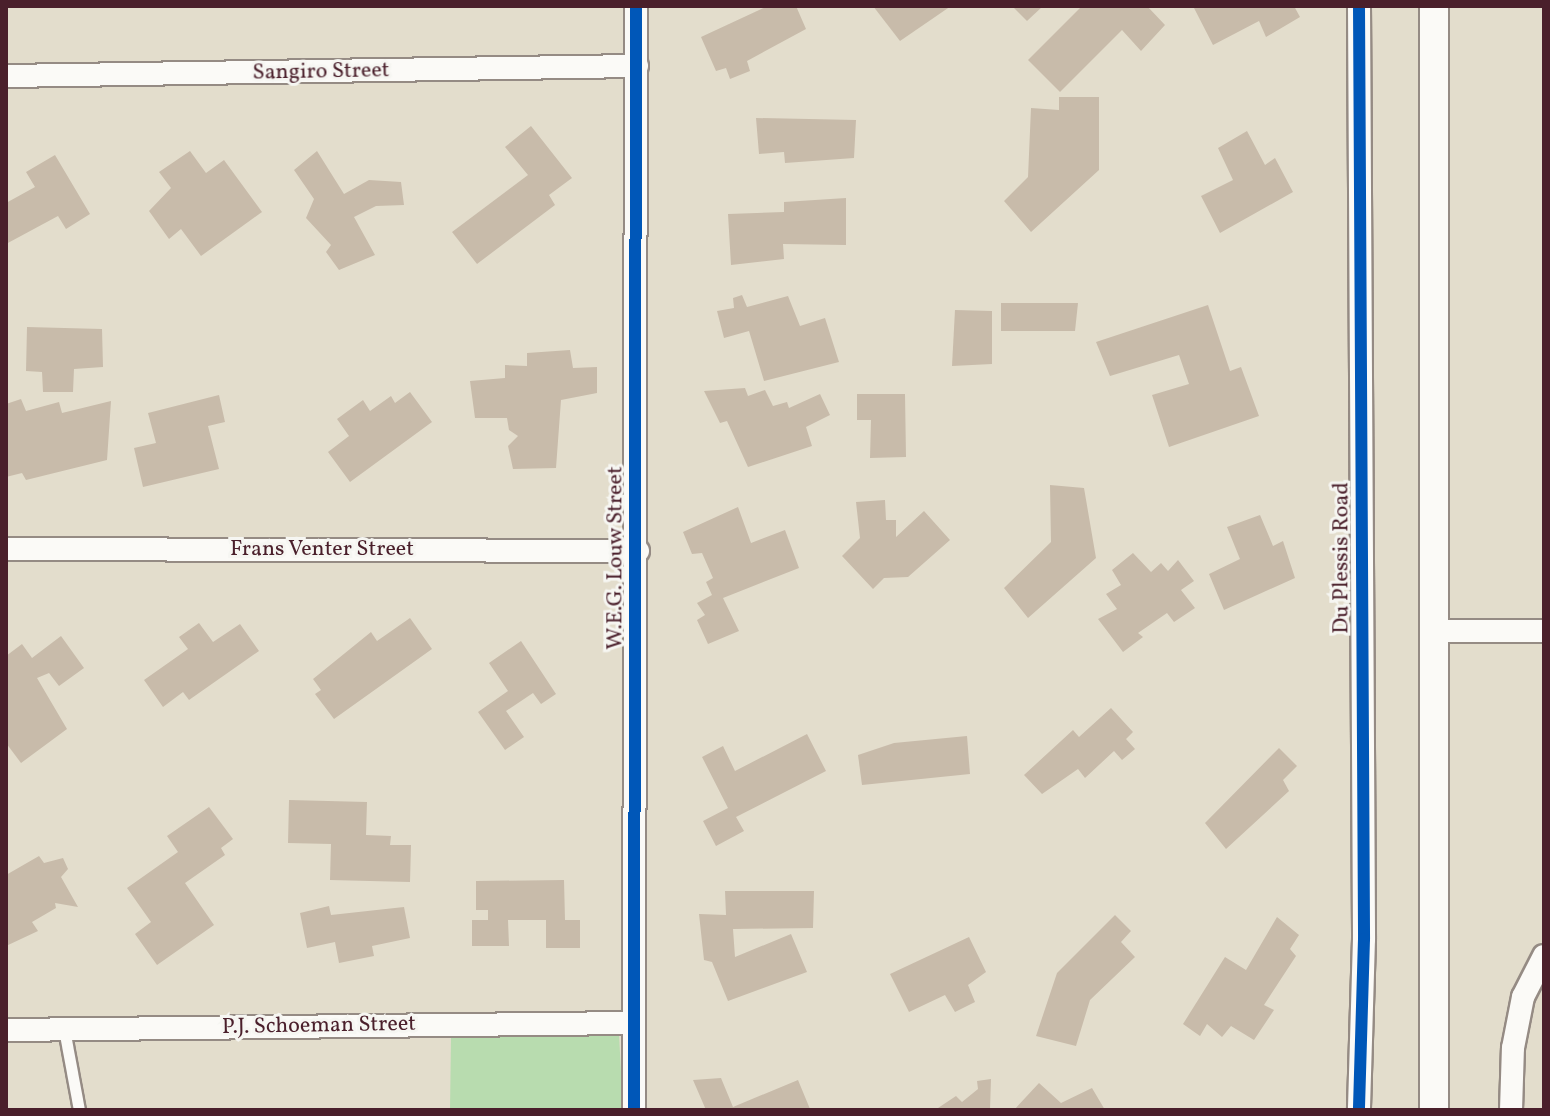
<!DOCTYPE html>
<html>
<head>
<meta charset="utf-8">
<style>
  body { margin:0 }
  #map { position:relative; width:1550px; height:1116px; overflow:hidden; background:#e3ddcc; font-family:Vollkorn,serif }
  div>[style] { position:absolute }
  .green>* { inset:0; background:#b8dcaf }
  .building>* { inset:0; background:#c8bbaa }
  .roads { filter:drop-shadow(2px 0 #958b84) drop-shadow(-2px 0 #958b84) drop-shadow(0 2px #958b84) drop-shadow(0 -2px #958b84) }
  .service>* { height:11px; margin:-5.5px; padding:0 5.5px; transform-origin:5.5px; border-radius:5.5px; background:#fbfaf7 }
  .minor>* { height:22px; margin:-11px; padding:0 11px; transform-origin:11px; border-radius:11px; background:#fbfaf7 }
  .tertiary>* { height:28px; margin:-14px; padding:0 14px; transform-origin:14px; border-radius:14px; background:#fbfaf7 }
  .cycleway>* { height:12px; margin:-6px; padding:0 6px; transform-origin:6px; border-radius:6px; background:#0057b8 }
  span { translate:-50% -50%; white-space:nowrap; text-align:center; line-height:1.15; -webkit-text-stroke:6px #f6f6f2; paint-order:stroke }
  .street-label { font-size:22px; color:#4a1f2b }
  .frame { position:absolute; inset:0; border:8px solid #4a1f2b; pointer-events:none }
</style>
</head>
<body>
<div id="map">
  <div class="green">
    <div style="clip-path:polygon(619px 1034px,623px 1110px,450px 1110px,451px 1037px)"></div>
  </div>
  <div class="building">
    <div style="clip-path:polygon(768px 6px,796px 6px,806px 29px,747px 61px,750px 71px,730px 79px,726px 68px,716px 71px,701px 37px)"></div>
    <div style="clip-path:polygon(873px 6px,951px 6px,900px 41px)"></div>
    <div style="clip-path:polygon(1012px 6px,1043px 6px,1027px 21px)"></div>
    <div style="clip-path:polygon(1082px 6px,1147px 6px,1165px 25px,1141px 51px,1122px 30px,1060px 92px,1028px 60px)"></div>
    <div style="clip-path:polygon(1199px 6px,1294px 6px,1300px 17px,1266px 37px,1259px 21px,1213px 45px,1194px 8px)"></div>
    <div style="clip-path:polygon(1059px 97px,1099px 97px,1099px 170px,1031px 232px,1004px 201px,1028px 177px,1031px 108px,1059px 110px)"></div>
    <div style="clip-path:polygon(756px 118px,856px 120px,854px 158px,785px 163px,784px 152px,759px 154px)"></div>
    <div style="clip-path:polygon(531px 126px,572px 178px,549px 195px,555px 205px,477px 264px,452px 232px,528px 175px,505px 147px)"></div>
    <div style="clip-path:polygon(1247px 131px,1265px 165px,1275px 158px,1293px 192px,1220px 233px,1201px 196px,1233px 180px,1218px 148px)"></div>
    <div style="clip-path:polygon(190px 151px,206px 173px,224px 160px,262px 212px,201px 256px,181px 229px,169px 239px,149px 211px,171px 188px,159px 172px)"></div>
    <div style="clip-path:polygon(317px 151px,344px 194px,369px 180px,401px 182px,404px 205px,376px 206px,354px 217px,375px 255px,339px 270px,326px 252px,331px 245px,306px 218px,314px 199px,294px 170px)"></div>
    <div style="clip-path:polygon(55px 155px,90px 214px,66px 229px,58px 216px,6px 244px,6px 203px,35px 187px,26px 172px)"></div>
    <div style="clip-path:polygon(846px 198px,846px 245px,783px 244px,784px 259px,731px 265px,728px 214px,784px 212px,784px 202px)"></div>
    <div style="clip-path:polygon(742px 295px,747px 307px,788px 296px,800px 326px,825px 318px,839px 362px,764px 381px,749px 331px,724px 338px,717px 311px,734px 308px,733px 298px)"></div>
    <div style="clip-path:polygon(1001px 303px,1078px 303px,1075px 331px,1001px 331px)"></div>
    <div style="clip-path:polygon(1208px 305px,1230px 371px,1241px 367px,1259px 416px,1169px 447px,1152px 395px,1189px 384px,1179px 355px,1110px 376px,1096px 342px)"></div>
    <div style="clip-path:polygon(955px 310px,992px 311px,992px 364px,952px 366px)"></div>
    <div style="clip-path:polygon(27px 327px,102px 329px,103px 367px,74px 369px,73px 392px,43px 392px,42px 372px,26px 371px)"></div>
    <div style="clip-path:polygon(570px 350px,573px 368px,597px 367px,597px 393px,561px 400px,556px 468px,513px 469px,508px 446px,518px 436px,509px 430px,507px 418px,475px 418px,470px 381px,505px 378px,505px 365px,527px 366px,527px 353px)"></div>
    <div style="clip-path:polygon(745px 388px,748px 396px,765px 390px,773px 406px,787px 402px,789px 408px,820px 394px,830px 415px,806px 427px,812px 446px,748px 467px,727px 421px,720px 423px,704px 391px)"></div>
    <div style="clip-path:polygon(410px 392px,432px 422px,350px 482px,328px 452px,349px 436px,337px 419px,363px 400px,370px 411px,391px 396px,395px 403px)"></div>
    <div style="clip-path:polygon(857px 394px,905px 394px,906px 457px,870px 458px,871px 420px,857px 420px)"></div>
    <div style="clip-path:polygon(219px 395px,225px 422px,208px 426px,219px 469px,143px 487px,134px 448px,156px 443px,148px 413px)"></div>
    <div style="clip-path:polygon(21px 399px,26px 411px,59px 402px,62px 413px,111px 401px,107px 460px,26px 480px,22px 473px,6px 477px,6px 404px)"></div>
    <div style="clip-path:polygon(1050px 485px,1084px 488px,1096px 558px,1028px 618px,1004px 588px,1051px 542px)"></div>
    <div style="clip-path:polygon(885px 500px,886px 520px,896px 520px,896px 537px,924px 511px,950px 540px,908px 577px,884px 578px,873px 589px,842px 556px,860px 538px,856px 502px)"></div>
    <div style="clip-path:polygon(738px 507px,751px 543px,785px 530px,799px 568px,723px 598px,739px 631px,708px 644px,697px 620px,705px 615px,697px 603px,712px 595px,706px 582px,713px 578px,702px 553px,692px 554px,683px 532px)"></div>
    <div style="clip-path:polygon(1260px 515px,1273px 546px,1283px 541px,1295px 578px,1224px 610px,1209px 574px,1240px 559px,1227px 527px)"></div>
    <div style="clip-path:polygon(1133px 553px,1151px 572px,1161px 563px,1168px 571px,1178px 560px,1194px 581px,1181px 590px,1195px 608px,1174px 622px,1167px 613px,1138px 633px,1143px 637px,1123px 652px,1098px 619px,1117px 609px,1106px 594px,1121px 585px,1112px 570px)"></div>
    <div style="clip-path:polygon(410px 618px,432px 649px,334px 719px,315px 694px,321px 690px,313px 679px,371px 632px,377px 641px)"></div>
    <div style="clip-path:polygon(199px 623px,213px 642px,240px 624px,259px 651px,189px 700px,183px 692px,163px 707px,144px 680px,188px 649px,179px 637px)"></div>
    <div style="clip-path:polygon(61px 636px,84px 668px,59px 686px,49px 673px,37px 678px,67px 729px,21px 763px,6px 743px,6px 656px,22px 644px,32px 658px)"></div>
    <div style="clip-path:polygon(521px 641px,556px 694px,541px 704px,533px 693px,506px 711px,524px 737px,505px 750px,478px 712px,508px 691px,489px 663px)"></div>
    <div style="clip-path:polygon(1111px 708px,1133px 732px,1126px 739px,1135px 749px,1122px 760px,1114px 751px,1085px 778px,1078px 769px,1042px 794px,1024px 775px,1073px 730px,1079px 737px)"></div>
    <div style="clip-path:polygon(807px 734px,826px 771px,736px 817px,744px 831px,716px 846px,703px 821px,728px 808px,702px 757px,723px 746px,735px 771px)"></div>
    <div style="clip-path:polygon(967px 736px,970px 774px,862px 785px,858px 755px,894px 743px)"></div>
    <div style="clip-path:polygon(1279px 748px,1297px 766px,1283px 780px,1289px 791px,1226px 849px,1205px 823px)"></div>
    <div style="clip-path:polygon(289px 800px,367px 802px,366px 835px,391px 836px,390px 845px,411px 845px,410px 882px,330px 880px,331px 844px,288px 843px)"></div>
    <div style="clip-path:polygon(209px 807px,233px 839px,221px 848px,225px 855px,185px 883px,214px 925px,157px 965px,135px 934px,151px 922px,127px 888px,178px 852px,167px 836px)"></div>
    <div style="clip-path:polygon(39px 856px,44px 863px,63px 858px,68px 869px,61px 877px,78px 907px,55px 903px,56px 908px,32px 922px,38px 931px,6px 946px,6px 875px)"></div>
    <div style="clip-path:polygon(564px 880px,565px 920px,580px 920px,580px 948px,546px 948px,546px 920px,508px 920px,509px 946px,472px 946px,472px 920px,488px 920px,488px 910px,476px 910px,476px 881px)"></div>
    <div style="clip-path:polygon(725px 891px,814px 891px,813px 928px,733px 929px,735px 957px,791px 934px,807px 972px,728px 1001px,712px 962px,704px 960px,699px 914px,726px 915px)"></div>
    <div style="clip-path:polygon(329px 906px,331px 915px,404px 907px,410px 938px,372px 946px,374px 956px,339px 963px,335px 942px,307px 948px,300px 913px)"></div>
    <div style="clip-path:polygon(1115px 915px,1131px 931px,1121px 942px,1135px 957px,1090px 1000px,1076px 1046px,1036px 1036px,1057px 973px)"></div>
    <div style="clip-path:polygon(1277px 917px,1299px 935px,1290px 949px,1296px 956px,1264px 1005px,1274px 1010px,1254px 1040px,1231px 1026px,1222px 1037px,1207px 1024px,1200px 1036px,1183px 1024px,1225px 957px,1246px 970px)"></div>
    <div style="clip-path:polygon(969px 937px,986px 972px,968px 985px,975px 1002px,955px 1012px,945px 995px,909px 1012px,890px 974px)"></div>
    <div style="clip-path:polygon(721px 1078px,733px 1107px,798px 1080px,810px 1109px,706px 1110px,693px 1080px)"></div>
    <div style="clip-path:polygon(991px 1079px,990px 1110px,935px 1110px,956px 1096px,962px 1102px,978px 1089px,977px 1081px)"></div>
    <div style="clip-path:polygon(1039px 1083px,1061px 1103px,1092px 1088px,1105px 1110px,1014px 1110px)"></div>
  </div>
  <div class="roads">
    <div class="service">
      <div style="left:64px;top:1029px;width:82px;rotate:79.5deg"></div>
    </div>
    <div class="minor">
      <div style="left:1359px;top:6px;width:933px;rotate:89.69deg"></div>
      <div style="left:1364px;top:939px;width:171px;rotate:91.7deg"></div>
      <div style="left:6px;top:76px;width:631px;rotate:-0.91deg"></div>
      <div style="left:6px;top:549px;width:632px;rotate:0.18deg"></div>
      <div style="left:1433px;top:631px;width:111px"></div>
      <div style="left:6px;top:1030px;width:626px;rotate:-0.64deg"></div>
      <div style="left:634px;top:1110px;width:1104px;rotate:-89.9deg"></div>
      <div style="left:1511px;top:1110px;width:62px;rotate:-88.2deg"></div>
      <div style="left:1513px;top:1048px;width:52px;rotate:-78.9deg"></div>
      <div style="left:1523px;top:997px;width:46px;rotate:-62.9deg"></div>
    </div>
    <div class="tertiary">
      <div style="left:1434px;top:6px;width:1104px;rotate:90deg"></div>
    </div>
  </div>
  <div class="cycleway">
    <div style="left:1359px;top:6px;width:933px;rotate:89.69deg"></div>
    <div style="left:1364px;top:939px;width:171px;rotate:91.7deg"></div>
    <div style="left:634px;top:1110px;width:1104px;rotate:-89.9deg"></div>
  </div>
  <div class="street-label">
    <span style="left:321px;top:72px;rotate:-1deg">Sangiro Street</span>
    <span style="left:322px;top:550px">Frans Venter Street</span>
    <span style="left:616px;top:558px;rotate:-90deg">W.E.G. Louw Street</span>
    <span style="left:1342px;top:558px;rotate:-90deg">Du Plessis Road</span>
    <span style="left:319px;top:1026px;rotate:-1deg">P.J. Schoeman Street</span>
  </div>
  <div class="frame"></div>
</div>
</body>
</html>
